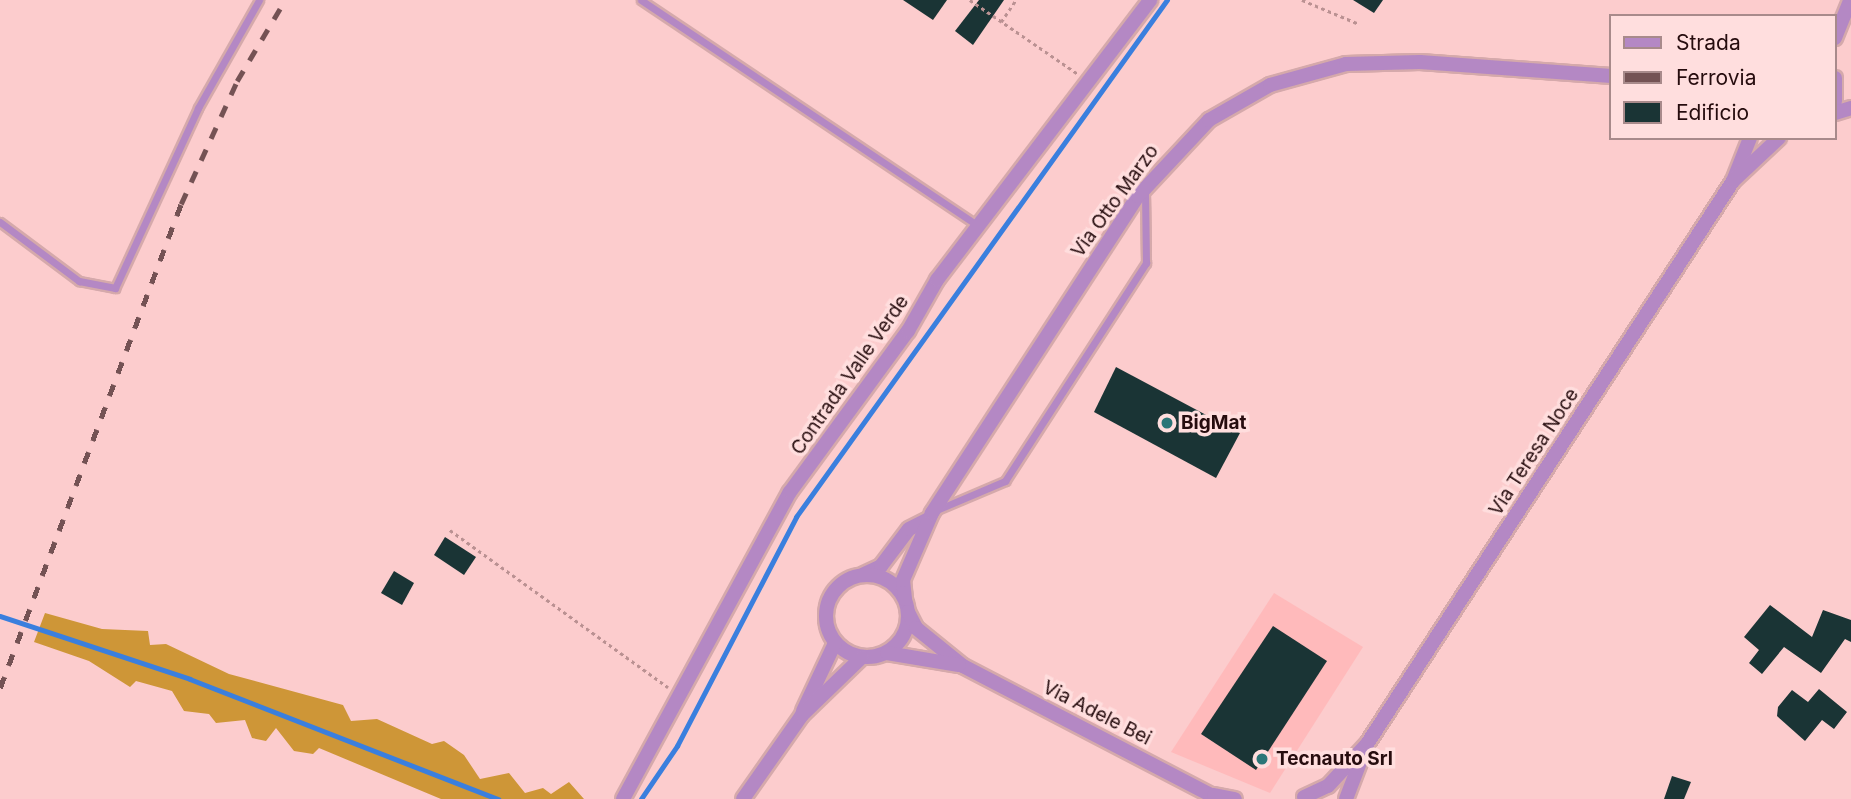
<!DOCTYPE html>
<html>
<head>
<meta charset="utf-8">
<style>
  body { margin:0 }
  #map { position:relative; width:1851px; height:799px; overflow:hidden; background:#fccccd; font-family:Inter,sans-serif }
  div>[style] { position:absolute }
  .built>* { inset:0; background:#ffbabb }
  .forest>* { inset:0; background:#ce9637 }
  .stream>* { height:4.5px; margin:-2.25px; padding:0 2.25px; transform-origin:2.25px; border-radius:2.25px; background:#3a7fde }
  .building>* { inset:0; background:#1a3435 }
  .path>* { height:2.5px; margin-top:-1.25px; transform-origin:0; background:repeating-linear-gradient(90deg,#ba9192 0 3.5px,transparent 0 7px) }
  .roads { filter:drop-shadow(2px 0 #d5a9ab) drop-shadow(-2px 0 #d5a9ab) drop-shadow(0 2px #d5a9ab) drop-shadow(0 -2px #d5a9ab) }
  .lane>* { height:7px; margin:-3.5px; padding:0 3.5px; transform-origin:3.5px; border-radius:3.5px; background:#b488c4 }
  .street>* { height:14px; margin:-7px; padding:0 7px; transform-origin:7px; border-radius:7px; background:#b488c4 }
  .street>.ring { margin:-7px; padding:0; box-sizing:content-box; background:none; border:14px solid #b488c4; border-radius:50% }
  .rail>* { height:4.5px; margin-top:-2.25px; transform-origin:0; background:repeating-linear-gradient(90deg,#745254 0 12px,transparent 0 24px) }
  .dots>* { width:19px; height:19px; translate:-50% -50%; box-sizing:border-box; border:4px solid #ffdede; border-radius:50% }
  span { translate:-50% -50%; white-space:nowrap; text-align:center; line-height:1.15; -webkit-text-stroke:7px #ffdede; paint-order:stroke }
  .street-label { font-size:19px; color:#260c0e }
  .poi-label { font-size:19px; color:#260c0e; font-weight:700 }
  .left { translate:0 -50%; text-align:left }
  .legend { position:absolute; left:1609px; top:14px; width:228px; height:126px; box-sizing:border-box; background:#ffdede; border:2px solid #a88a8b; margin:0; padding:9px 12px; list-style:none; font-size:21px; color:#260c0e }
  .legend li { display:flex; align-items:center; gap:14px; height:35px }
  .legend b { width:35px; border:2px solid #a88a8b }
</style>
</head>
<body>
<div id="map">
  <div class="built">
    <div style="clip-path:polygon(1274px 593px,1363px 647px,1270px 793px,1171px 752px)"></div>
  </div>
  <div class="forest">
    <div style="clip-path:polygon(45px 613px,102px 629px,148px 631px,150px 645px,166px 644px,229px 674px,343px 705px,351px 721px,377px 719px,432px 744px,444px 741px,464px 755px,480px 779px,509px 773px,525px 793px,543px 788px,551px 794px,569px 782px,584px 799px,441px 799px,319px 748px,313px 754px,294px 751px,276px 728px,266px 741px,252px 738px,245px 720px,216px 723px,209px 714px,184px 711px,172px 691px,136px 681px,130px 687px,89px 661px,34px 642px)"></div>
  </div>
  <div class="stream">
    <div style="left:0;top:616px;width:200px;rotate:18.3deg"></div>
    <div style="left:190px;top:679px;width:331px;rotate:21.3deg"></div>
    <div style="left:641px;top:799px;width:64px;rotate:-55.8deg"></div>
    <div style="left:677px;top:746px;width:258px;rotate:-62.5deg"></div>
    <div style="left:796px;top:517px;width:636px;rotate:-54.34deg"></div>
  </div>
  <div class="building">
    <div style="clip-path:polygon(903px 0,947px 0,933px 20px)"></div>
    <div style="clip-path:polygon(979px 0,1004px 0,973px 45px,955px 31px)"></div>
    <div style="clip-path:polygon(1353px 0,1383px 0,1374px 13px)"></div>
    <div style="clip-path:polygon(1116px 367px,1240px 433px,1216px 478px,1094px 412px)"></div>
    <div style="clip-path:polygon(445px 537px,476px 557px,464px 575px,434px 555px)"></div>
    <div style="clip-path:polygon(394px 571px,414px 583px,402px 605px,381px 593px)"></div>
    <div style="clip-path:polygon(1770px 605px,1812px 637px,1823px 610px,1851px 620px,1851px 642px,1845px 639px,1821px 673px,1784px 647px,1762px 674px,1749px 663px,1759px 650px,1744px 637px)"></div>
    <div style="clip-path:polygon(1273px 626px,1327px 661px,1256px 770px,1201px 734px)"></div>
    <div style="clip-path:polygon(1819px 689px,1847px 712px,1834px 729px,1822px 720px,1805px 741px,1777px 716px,1778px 707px,1792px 690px,1808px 702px)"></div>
    <div style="clip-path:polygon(1672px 776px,1691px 782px,1684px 799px,1664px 799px)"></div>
  </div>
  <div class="path">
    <div style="left:970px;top:0;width:131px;rotate:34.4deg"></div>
    <div style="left:1302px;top:0;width:62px;rotate:22.8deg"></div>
    <div style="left:1001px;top:22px;width:27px;rotate:-56deg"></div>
    <div style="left:450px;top:530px;width:269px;rotate:35.8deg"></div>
  </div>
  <div class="roads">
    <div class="lane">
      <div style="left:641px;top:0;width:406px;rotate:33.8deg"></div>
      <div style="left:0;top:222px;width:99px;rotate:36.8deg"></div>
      <div style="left:79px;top:281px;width:37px;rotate:11deg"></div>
      <div style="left:115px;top:288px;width:198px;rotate:-65.2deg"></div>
      <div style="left:198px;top:108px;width:124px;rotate:-60.5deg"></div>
      <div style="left:939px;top:509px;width:72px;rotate:-23deg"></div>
      <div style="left:1005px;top:481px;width:260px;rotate:-57.1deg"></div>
      <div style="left:1146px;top:263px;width:69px;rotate:-90.8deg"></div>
    </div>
    <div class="street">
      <div style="left:1835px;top:38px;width:40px;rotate:-68deg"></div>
      <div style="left:1835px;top:78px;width:23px;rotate:90deg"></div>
      <div style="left:1835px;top:113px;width:17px;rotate:-17deg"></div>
      <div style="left:1733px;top:181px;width:46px;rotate:-68.4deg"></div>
      <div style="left:864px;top:574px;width:19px;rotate:-25deg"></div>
      <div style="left:881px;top:566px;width:46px;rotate:-52.9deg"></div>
      <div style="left:909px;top:529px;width:20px;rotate:-27deg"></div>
      <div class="ring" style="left:826px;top:575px;width:68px;height:68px"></div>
      <div style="left:905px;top:599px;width:19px;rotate:-96deg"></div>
      <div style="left:903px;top:580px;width:73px;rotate:-66.6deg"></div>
      <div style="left:932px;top:513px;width:378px;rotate:-57deg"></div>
      <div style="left:1138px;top:196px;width:104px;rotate:-46.9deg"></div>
      <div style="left:1209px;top:120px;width:70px;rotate:-29.8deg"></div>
      <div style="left:1270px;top:85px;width:79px;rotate:-15.4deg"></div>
      <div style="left:1346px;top:64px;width:74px;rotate:-1.5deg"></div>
      <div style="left:1420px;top:62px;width:192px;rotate:4.2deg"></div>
      <div style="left:908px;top:612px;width:18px;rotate:63deg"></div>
      <div style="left:916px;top:628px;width:60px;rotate:39deg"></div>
      <div style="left:963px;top:666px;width:288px;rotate:27.5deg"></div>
      <div style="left:887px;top:653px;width:73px;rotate:9.5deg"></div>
      <div style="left:803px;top:711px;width:75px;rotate:-64.8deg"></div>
      <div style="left:1214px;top:795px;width:21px;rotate:11deg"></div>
      <div style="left:1304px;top:797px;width:26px;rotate:-25deg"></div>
      <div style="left:1328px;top:786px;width:56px;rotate:-47.2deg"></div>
      <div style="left:623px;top:799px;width:349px;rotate:-61.5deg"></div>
      <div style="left:790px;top:492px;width:200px;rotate:-53.8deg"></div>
      <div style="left:908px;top:331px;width:59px;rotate:-60.4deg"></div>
      <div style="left:937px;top:280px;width:352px;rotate:-52.7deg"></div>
      <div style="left:743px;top:799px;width:103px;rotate:-54.9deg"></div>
      <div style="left:802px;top:715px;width:83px;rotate:-44deg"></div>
      <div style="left:1346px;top:799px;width:59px;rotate:-69.1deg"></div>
      <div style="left:1367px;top:744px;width:672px;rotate:-56.97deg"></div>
      <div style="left:1733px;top:181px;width:63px;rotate:-43.1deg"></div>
    </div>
  </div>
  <div class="rail">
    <div style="left:0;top:688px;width:517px;rotate:-69.5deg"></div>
    <div style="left:181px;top:204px;width:135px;rotate:-65.5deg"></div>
    <div style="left:237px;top:81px;width:94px;rotate:-59.3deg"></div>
  </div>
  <div class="dots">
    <div style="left:1167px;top:423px;background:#2c7678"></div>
    <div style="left:1262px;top:759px;background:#2c7678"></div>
  </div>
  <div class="street-label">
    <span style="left:1115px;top:201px;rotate:-54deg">Via Otto Marzo</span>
    <span style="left:850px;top:375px;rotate:-55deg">Contrada Valle Verde</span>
    <span style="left:1534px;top:452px;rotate:-57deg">Via Teresa Noce</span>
    <span style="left:1097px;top:713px;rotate:27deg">Via Adele Bei</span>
  </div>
  <div class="poi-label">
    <span class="left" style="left:1181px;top:423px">BigMat</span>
    <span class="left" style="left:1276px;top:759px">Tecnauto Srl</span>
  </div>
  <ul class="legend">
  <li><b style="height:9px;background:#b488c4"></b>Strada</li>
  <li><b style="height:9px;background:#745254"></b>Ferrovia</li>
  <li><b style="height:19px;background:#1a3435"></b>Edificio</li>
  </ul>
</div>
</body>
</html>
